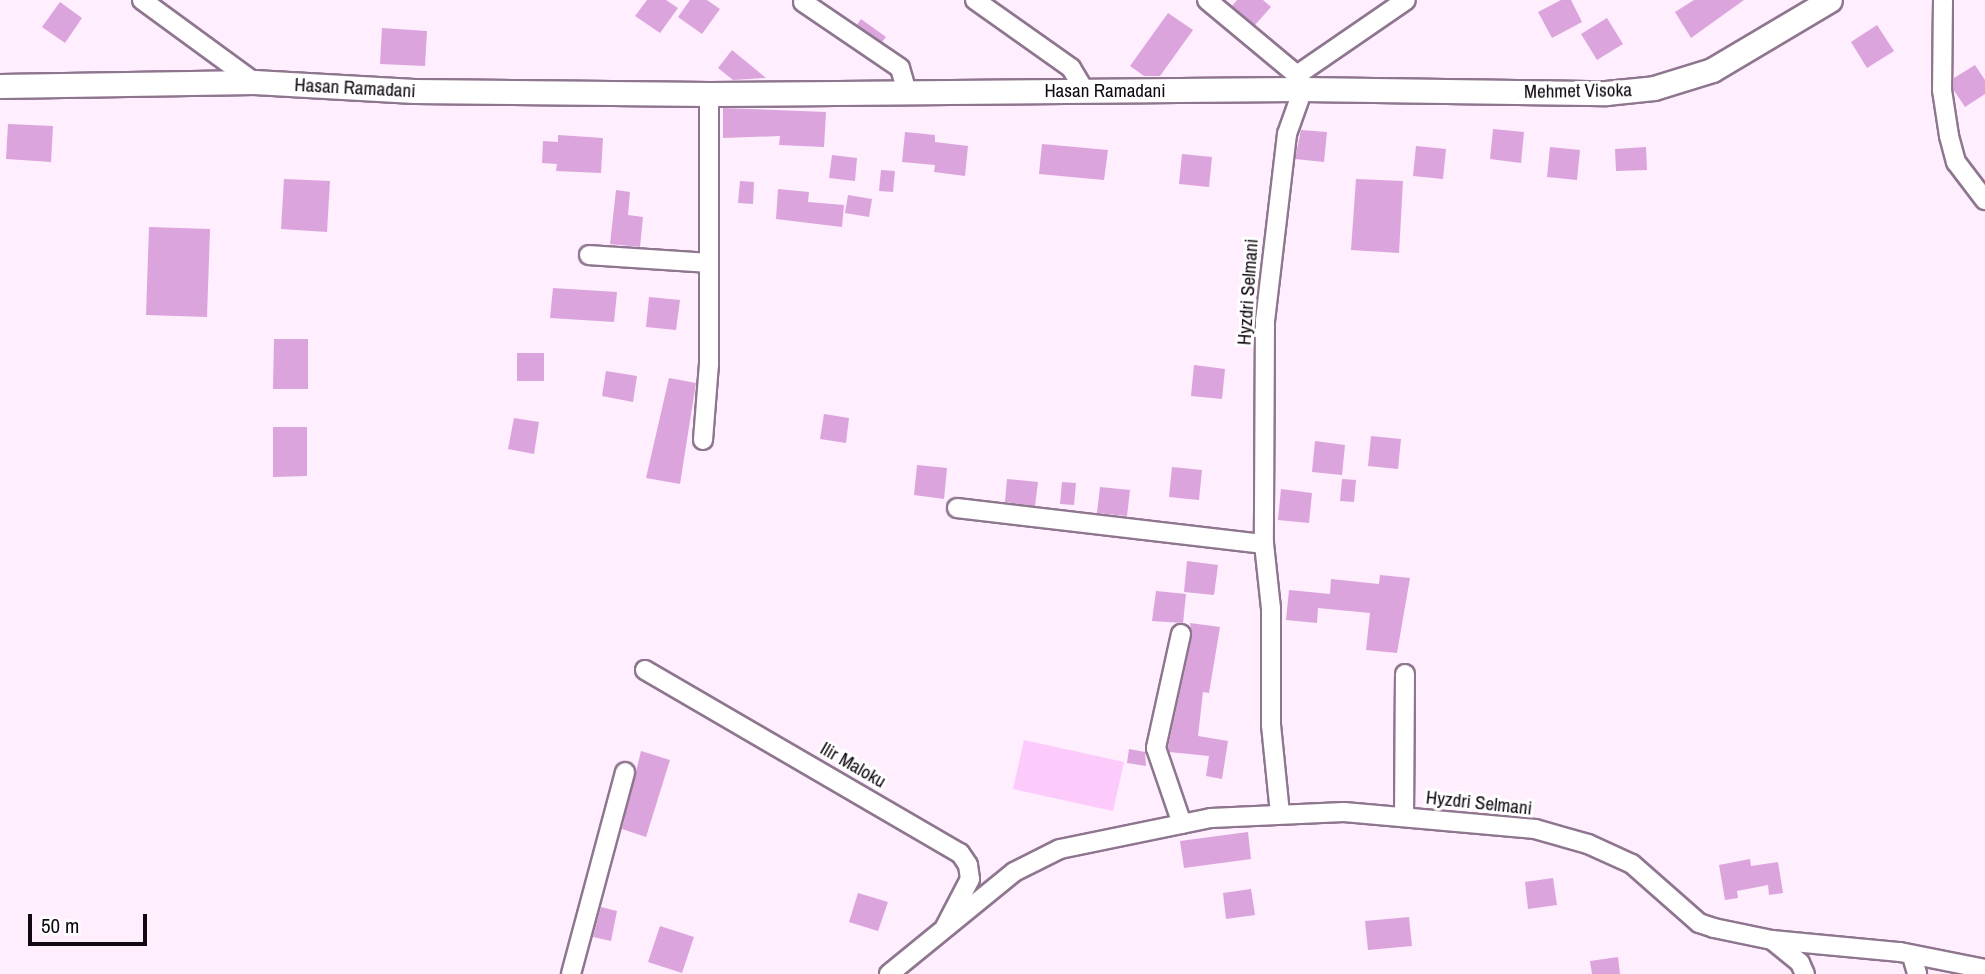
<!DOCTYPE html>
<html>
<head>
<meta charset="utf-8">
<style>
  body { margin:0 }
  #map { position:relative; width:1985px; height:974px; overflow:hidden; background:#feeefe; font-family:"Archivo Narrow",sans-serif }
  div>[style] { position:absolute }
  .green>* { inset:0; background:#fccbfc }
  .building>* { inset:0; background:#dca4dd }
  .roads { filter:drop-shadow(2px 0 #8f768f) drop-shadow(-2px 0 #8f768f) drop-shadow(0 2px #8f768f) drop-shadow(0 -2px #8f768f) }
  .minor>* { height:18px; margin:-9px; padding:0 9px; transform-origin:9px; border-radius:9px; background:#fff }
  .major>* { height:23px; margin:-11.5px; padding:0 11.5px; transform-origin:11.5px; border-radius:11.5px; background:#fff }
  span { translate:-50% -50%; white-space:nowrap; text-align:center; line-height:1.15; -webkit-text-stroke:6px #fff; paint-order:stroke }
  .street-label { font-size:19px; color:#110811 }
  .scale { position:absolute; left:28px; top:914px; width:119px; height:32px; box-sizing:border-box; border:4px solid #110811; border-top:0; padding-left:9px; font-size:21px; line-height:24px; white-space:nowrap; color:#110811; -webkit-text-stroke:5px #fff; paint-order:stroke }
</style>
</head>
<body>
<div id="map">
  <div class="green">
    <div style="clip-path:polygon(1024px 740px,1124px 762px,1113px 811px,1013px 789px)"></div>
  </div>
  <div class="building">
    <div style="clip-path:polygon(647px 0,666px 0,678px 8px,660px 33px,635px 16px)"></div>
    <div style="clip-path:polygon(690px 0,707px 0,720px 9px,702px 34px,678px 17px)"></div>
    <div style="clip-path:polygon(1237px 0,1263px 0,1271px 7px,1255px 25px,1232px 6px)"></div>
    <div style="clip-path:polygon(1561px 0,1571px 0,1582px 22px,1552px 38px,1538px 12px)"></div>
    <div style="clip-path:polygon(1694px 0,1744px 0,1691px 38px,1675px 12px)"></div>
    <div style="clip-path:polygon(60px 2px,82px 18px,65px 43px,42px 27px)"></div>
    <div style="clip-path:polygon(1168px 13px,1193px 30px,1160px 76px,1144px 76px,1130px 66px)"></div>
    <div style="clip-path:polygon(1607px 18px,1623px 44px,1597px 60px,1581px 34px)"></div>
    <div style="clip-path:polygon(861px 19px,886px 37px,882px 42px,857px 25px)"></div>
    <div style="clip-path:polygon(1877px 25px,1894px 51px,1867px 68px,1851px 42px)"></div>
    <div style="clip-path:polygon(382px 28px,427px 31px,425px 66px,380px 64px)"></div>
    <div style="clip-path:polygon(732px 50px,766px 78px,733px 80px,718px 68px)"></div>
    <div style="clip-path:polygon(1975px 65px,1985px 80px,1985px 94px,1965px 107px,1953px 89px,1954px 78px)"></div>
    <div style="clip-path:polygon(723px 108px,826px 112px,824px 147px,779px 145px,780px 136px,723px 138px)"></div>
    <div style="clip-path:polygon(8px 124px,53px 126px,51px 162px,6px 159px)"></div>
    <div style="clip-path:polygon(1493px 129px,1524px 132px,1521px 163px,1490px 159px)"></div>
    <div style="clip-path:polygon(1301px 130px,1327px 132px,1324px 162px,1295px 159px)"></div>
    <div style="clip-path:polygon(905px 132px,935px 135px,935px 142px,968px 146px,965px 176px,934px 172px,935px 165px,902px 162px)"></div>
    <div style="clip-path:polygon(558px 135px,603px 138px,601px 173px,556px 171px,557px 164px,542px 163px,543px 141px,558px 142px)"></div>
    <div style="clip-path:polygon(1042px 144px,1108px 150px,1104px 180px,1039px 174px)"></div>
    <div style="clip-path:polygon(1416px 146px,1446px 149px,1443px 179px,1413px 176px)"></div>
    <div style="clip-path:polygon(1550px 147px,1580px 150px,1577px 180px,1547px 177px)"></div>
    <div style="clip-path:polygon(1646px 147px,1647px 170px,1616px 171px,1615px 149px)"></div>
    <div style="clip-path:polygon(1182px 154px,1212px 157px,1209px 187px,1179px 184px)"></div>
    <div style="clip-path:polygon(832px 155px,857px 158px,855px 181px,829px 178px)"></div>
    <div style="clip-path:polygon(881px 170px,895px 171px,893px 192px,879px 191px)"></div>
    <div style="clip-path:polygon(284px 179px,330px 181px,327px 232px,281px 229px)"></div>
    <div style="clip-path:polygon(1356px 179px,1403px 181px,1399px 253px,1351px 250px)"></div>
    <div style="clip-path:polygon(740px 181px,754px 182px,753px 204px,738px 203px)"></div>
    <div style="clip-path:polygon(778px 189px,809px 192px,808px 202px,844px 205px,842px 227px,776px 219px)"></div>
    <div style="clip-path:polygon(616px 190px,630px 192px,628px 215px,643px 217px,640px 247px,610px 244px)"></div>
    <div style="clip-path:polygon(848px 195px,872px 199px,869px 217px,845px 213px)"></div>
    <div style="clip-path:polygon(149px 227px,210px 229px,207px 317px,146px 315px)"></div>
    <div style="clip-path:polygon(553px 288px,617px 292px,614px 322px,550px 318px)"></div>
    <div style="clip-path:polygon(649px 297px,680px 300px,676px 330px,646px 327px)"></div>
    <div style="clip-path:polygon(274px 339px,308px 339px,308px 389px,273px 389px)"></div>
    <div style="clip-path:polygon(517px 353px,544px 353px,544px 381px,517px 381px)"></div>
    <div style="clip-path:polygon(1194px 365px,1225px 369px,1222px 399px,1191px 396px)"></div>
    <div style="clip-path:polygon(606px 371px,637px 376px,633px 402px,602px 396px)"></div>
    <div style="clip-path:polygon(669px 378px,696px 383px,680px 484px,646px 478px)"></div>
    <div style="clip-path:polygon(824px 414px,849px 418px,846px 443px,820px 439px)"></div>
    <div style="clip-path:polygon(514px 418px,539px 422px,534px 454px,508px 449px)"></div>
    <div style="clip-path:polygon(273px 427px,307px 427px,307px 476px,273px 477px)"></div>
    <div style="clip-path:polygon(1371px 436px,1401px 439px,1398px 469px,1368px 466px)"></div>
    <div style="clip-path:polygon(1315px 441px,1345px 445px,1342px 475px,1312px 472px)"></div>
    <div style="clip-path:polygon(917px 465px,947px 468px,944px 499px,914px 495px)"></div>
    <div style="clip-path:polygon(1172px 467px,1202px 470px,1199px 500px,1169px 497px)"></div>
    <div style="clip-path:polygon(1007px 479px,1038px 482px,1035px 506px,1005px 502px)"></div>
    <div style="clip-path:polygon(1342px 479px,1356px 480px,1354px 502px,1340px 501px)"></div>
    <div style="clip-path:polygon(1062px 482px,1076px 483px,1074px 505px,1060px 504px)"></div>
    <div style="clip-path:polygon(1100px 487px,1130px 490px,1127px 516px,1097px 513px)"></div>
    <div style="clip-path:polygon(1281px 489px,1312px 493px,1309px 523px,1278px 520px)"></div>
    <div style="clip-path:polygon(1187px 561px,1218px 565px,1214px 595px,1184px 592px)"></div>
    <div style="clip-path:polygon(1380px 575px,1410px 578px,1397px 653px,1366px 650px,1370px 613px,1318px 608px,1317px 623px,1286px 620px,1289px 590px,1330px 594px,1331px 579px,1379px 584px)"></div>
    <div style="clip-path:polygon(1156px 591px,1186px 594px,1183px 623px,1152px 621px)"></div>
    <div style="clip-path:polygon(1190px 623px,1220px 627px,1209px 693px,1203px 692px,1198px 736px,1228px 741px,1222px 779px,1206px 776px,1209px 756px,1169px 752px,1168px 747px,1192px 636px)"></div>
    <div style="clip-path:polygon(1129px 749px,1145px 752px,1146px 766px,1127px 763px)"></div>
    <div style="clip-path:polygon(641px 751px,670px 760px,646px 837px,622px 829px)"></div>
    <div style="clip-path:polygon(1248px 832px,1251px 859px,1184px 868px,1180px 841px)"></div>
    <div style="clip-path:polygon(1750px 859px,1751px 866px,1778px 862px,1783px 893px,1769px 895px,1768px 885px,1737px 891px,1738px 898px,1725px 900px,1719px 865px)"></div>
    <div style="clip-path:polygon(1553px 878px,1557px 905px,1528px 909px,1525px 882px)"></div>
    <div style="clip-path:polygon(1251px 889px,1255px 915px,1226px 919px,1223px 893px)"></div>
    <div style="clip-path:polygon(858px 893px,888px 902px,878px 931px,849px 922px)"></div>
    <div style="clip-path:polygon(601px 907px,617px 911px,611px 941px,593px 937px)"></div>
    <div style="clip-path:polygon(1409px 917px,1412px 946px,1368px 950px,1365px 921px)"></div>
    <div style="clip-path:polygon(660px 926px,694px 937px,682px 973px,648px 962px)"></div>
    <div style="clip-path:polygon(1618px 957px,1620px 974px,1592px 974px,1590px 961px)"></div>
  </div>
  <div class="roads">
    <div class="minor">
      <div style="left:142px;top:0;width:139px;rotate:36.2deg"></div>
      <div style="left:975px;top:0;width:118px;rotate:35.3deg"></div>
      <div style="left:1071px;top:68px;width:27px;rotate:59deg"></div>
      <div style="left:1207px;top:0;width:117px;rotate:39.8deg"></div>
      <div style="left:1297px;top:75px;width:15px;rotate:67deg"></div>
      <div style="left:1303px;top:89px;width:48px;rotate:109.6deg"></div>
      <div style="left:1287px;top:134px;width:187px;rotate:96.7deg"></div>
      <div style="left:1265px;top:320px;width:224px;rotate:90.3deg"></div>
      <div style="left:1264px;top:544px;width:64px;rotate:83.8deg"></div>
      <div style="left:1271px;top:608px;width:117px;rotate:90deg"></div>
      <div style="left:1271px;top:725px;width:88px;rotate:84.2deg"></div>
      <div style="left:1943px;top:0;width:90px;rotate:90.6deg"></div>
      <div style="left:1942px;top:90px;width:47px;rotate:81.3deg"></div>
      <div style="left:1949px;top:136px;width:27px;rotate:75deg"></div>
      <div style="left:1956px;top:162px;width:48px;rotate:52.7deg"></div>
      <div style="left:803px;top:2px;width:117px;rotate:34.2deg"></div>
      <div style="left:900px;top:68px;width:25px;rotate:74deg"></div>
      <div style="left:1297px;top:75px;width:132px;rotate:-34.5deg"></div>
      <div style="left:589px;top:255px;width:120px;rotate:3.8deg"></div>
      <div style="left:703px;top:440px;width:76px;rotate:-85.5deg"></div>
      <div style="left:709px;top:364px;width:270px;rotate:-90deg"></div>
      <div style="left:957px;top:508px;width:309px;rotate:6.7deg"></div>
      <div style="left:1181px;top:634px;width:117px;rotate:102.4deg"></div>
      <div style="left:1156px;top:748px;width:80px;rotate:71.1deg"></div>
      <div style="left:645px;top:670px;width:364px;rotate:30.2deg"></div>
      <div style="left:960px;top:853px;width:14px;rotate:56deg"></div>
      <div style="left:968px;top:865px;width:14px;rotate:82deg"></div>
      <div style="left:970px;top:879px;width:54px;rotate:117.5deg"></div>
      <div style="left:1404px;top:817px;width:143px;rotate:-89.6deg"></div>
      <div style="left:1772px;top:940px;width:36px;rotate:39deg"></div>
      <div style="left:1800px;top:963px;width:12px;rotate:66deg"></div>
      <div style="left:1912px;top:956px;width:19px;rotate:74deg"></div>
      <div style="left:571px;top:974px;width:209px;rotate:-75deg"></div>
      <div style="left:889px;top:974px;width:161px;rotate:-39.2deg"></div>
      <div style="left:1014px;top:872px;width:51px;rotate:-26.6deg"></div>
      <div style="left:1060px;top:849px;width:154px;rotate:-11.6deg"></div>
      <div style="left:1211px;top:818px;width:133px;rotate:-2.6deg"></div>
      <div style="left:1344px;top:812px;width:192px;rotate:5.1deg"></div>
      <div style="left:1535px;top:829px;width:55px;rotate:15.8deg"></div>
      <div style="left:1588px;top:844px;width:48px;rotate:24.4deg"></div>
      <div style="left:1632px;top:864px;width:89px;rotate:41.4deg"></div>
      <div style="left:1699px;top:923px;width:16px;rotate:18deg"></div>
      <div style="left:1714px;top:928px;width:59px;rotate:11.7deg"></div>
      <div style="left:1772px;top:940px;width:129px;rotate:5.4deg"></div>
      <div style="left:1900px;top:952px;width:87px;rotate:11.3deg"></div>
    </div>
    <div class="major">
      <div style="left:0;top:86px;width:254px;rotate:-0.9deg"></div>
      <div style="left:254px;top:82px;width:160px;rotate:3.2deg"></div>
      <div style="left:414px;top:91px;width:295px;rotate:0.6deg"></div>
      <div style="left:709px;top:94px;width:594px;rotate:-0.48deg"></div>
      <div style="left:1303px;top:89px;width:303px;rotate:0.8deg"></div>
      <div style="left:1606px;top:93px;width:48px;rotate:-5.9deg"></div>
      <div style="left:1654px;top:88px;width:61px;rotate:-17.2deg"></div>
      <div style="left:1712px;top:70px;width:137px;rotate:-30.7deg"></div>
    </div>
  </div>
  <div class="street-label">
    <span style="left:355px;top:88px;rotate:3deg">Hasan Ramadani</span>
    <span style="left:1105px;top:91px">Hasan Ramadani</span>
    <span style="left:1578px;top:91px;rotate:-1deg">Mehmet Visoka</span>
    <span style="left:1248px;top:292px;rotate:-86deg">Hyzdri Selmani</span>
    <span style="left:853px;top:765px;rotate:30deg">Ilir Maloku</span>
    <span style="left:1479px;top:803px;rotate:6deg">Hyzdri Selmani</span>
  </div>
  <div class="scale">50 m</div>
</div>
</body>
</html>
